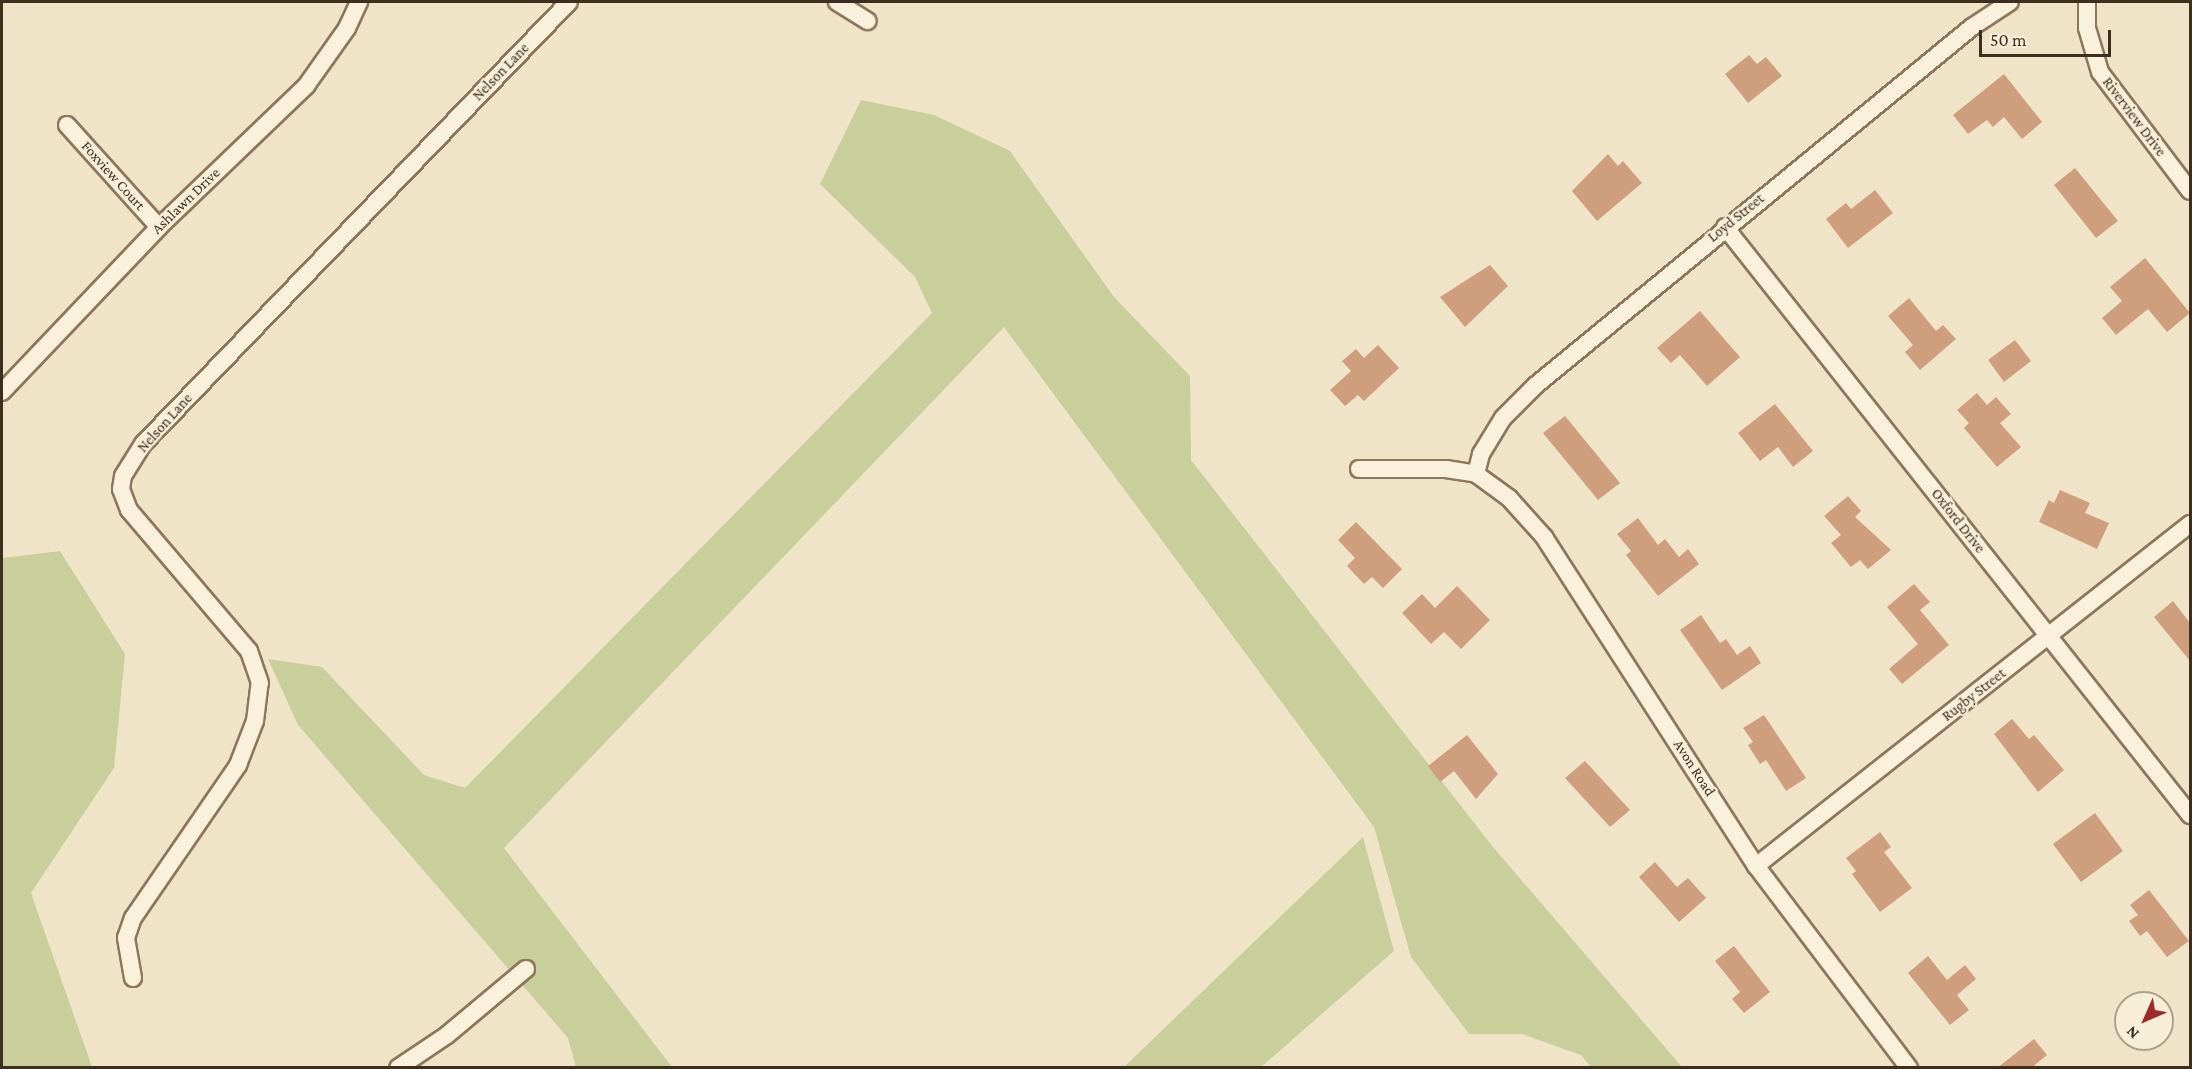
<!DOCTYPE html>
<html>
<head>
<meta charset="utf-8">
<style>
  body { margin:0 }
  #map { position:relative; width:2192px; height:1069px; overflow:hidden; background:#f0e4c8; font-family:"Crimson Pro",serif }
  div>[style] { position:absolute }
  .green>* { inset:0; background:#c9cf9b }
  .building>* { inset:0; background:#cf9f7d }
  .roads { filter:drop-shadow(2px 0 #8d765c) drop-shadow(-2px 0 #8d765c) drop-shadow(0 2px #8d765c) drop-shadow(0 -2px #8d765c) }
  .minor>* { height:16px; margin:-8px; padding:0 8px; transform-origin:8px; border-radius:8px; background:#faf1dc }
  span { translate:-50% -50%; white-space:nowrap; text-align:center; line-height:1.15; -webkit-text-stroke:4.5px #f7eed8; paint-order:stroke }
  .street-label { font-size:15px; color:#3d2e20 }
  .frame { position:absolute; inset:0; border:3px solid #3d2e20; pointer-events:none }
  .north { position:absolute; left:2114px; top:991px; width:60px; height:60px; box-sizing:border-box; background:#f7eed8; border:2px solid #ada18e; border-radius:50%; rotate:225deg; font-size:16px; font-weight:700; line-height:24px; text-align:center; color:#3d2e20 }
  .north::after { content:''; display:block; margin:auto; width:21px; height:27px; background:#9e2a2b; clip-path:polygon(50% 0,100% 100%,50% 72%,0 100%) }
  .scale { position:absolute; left:1979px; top:30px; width:132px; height:27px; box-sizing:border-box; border:3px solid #3d2e20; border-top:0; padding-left:8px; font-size:18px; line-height:21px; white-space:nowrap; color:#3d2e20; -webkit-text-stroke:4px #f7eed8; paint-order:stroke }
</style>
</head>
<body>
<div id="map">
  <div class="green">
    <div style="clip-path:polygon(861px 100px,934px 115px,1010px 151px,1114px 297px,1190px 376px,1191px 460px,1493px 847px,1682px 1067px,1591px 1067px,1581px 1055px,1522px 1034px,1469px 1034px,1411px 957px,1374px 827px,1004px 327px,504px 848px,672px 1067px,576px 1067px,568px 1038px,298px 725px,268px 659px,322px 667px,424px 775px,465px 788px,932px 313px,915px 277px,820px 184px)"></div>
    <div style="clip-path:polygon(60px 551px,125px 654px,114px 768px,31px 893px,92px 1067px,2px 1067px,2px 558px)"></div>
    <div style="clip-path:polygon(1363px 837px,1394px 951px,1261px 1067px,1124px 1067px)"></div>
  </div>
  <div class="building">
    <div style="clip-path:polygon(1749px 55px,1757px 64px,1766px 57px,1782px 76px,1748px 103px,1725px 74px)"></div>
    <div style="clip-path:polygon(2004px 74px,2042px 122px,2022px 139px,2004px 117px,1993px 127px,1987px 120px,1968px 134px,1953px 115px)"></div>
    <div style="clip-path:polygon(1608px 154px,1618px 166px,1623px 161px,1642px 183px,1597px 221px,1572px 191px)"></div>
    <div style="clip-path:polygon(2075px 168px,2118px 221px,2096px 238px,2054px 185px)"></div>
    <div style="clip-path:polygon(1875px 190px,1893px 213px,1848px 248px,1826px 219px,1846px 203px,1851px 209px)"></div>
    <div style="clip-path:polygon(2145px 258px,2190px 313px,2167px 332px,2148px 309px,2116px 335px,2102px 318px,2122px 301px,2110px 287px)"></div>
    <div style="clip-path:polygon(1490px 265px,1508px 286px,1465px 327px,1440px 297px)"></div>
    <div style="clip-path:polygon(1909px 298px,1936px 331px,1943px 325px,1956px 339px,1920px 370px,1905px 352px,1913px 345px,1888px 316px)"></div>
    <div style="clip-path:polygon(1700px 311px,1740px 357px,1707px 386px,1680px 355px,1671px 363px,1657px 348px)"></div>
    <div style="clip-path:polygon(2015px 340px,2031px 361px,2004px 382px,1988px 360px)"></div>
    <div style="clip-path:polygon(1378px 345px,1399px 368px,1364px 401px,1358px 395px,1345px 406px,1330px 390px,1351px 371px,1342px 361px,1356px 349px,1364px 358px)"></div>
    <div style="clip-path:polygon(1977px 393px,1987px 405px,1996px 397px,2011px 414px,2000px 423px,2021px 447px,1997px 467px,1964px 428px,1969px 423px,1957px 410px)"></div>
    <div style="clip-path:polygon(1775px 404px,1813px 451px,1793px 467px,1778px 447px,1760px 461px,1738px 433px)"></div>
    <div style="clip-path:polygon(1565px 416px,1620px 483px,1598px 500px,1543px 433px)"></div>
    <div style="clip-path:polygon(2060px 490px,2090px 503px,2085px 513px,2109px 523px,2097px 549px,2039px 522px,2049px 500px,2054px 503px)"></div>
    <div style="clip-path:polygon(1848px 496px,1861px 511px,1855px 517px,1891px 550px,1868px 569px,1860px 560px,1851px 567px,1831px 543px,1841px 535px,1824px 516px)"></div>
    <div style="clip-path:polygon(1638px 518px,1658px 545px,1665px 539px,1679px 557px,1688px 549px,1699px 564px,1658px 596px,1626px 555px,1631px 551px,1617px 534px)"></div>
    <div style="clip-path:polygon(1356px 522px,1402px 569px,1383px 588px,1372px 577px,1364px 584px,1347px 566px,1355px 558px,1338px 540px)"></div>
    <div style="clip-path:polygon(1914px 584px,1930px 602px,1920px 610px,1949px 645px,1902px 684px,1889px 669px,1918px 644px,1887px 607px)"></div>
    <div style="clip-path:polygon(1457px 586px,1490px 620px,1461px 649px,1444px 632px,1431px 644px,1402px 613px,1422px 594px,1435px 608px)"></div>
    <div style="clip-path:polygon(2173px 601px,2190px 623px,2190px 661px,2154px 617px)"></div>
    <div style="clip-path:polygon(1701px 615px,1720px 643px,1726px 639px,1737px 655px,1750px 646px,1761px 663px,1722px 690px,1680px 630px)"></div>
    <div style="clip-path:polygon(1764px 715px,1806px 778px,1786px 791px,1766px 760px,1760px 764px,1748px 745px,1753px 742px,1743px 728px)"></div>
    <div style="clip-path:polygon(2012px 719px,2029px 739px,2034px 735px,2064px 770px,2038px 792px,1994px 734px)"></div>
    <div style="clip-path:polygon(1467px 735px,1498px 774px,1476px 799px,1454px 771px,1440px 782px,1428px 766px)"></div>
    <div style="clip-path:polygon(1585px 761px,1630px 810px,1610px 827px,1565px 778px)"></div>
    <div style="clip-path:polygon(2095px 813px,2123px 851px,2081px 882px,2053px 844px)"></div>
    <div style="clip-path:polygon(1880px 832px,1891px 847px,1884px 852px,1912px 888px,1880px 912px,1852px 874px,1856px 871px,1846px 858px)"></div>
    <div style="clip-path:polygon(1655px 862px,1677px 887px,1688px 878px,1706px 898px,1679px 922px,1639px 877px)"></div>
    <div style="clip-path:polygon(2149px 890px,2189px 941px,2167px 957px,2147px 931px,2140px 936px,2129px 921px,2138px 915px,2130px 905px)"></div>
    <div style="clip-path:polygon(1734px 946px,1770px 992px,1744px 1013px,1732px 999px,1740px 992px,1715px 961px)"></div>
    <div style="clip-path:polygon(1928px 956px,1947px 980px,1965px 965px,1976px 979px,1957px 995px,1969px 1010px,1950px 1025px,1908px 973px)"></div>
    <div style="clip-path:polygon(2034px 1039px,2047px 1055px,2031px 1068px,1997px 1068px)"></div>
  </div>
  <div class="roads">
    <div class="minor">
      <div style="left:837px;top:2px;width:36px;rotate:32deg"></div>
      <div style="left:2087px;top:2px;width:26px;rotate:90deg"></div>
      <div style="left:2087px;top:28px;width:46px;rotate:73.5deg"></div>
      <div style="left:2100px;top:72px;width:149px;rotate:52.9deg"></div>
      <div style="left:67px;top:125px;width:137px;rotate:48deg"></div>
      <div style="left:1725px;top:227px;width:750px;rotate:51.66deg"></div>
      <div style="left:2px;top:392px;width:228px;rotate:-46.4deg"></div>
      <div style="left:159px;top:227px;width:204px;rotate:-43.8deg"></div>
      <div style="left:306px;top:86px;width:71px;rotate:-54.7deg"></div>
      <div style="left:347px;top:28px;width:29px;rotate:-65deg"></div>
      <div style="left:1359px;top:469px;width:87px"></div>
      <div style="left:1446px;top:469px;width:30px;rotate:9deg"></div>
      <div style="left:1756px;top:866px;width:553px;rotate:-38.24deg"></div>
      <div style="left:133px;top:978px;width:41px;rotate:-99.9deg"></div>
      <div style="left:126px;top:938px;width:21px;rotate:-71deg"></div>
      <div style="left:133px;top:918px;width:186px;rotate:-55.5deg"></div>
      <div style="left:238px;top:765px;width:47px;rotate:-68.9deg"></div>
      <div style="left:255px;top:721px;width:38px;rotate:-83deg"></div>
      <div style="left:260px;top:683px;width:34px;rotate:-109deg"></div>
      <div style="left:249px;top:651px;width:185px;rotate:-130.4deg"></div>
      <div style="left:129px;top:510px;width:22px;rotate:-111deg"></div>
      <div style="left:121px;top:489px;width:13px;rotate:-81deg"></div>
      <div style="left:123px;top:476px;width:39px;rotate:-58deg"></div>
      <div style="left:144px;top:443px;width:612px;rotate:-46.06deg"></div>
      <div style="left:398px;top:1068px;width:59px;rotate:-34deg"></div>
      <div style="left:447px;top:1035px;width:103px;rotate:-39.9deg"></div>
      <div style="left:1909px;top:1068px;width:253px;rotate:-127.1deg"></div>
      <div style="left:1756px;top:866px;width:390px;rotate:-122.8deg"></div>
      <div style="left:1545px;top:538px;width:54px;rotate:-132deg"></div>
      <div style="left:1509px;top:498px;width:41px;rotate:-144deg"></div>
      <div style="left:1476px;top:474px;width:21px;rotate:-76deg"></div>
      <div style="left:1481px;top:454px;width:42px;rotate:-58.6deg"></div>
      <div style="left:1503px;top:418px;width:47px;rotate:-45deg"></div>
      <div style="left:1536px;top:385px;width:564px;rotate:-39.39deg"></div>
      <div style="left:1972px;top:27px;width:45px;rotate:-33.3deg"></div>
    </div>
  </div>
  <div class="street-label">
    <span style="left:501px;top:72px;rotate:-46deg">Nelson Lane</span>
    <span style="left:2134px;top:117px;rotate:53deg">Riverview Drive</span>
    <span style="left:113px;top:176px;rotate:48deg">Foxview Court</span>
    <span style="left:186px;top:201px;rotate:-44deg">Ashlawn Drive</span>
    <span style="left:1736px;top:218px;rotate:-39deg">Loyd Street</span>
    <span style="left:165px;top:423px;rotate:-48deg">Nelson Lane</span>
    <span style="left:1958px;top:521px;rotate:52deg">Oxford Drive</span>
    <span style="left:1974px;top:695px;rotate:-38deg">Rugby Street</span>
    <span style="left:1694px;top:768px;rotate:57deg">Avon Road</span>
  </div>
  <div class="frame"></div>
  <div class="north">N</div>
  <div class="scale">50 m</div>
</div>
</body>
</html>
